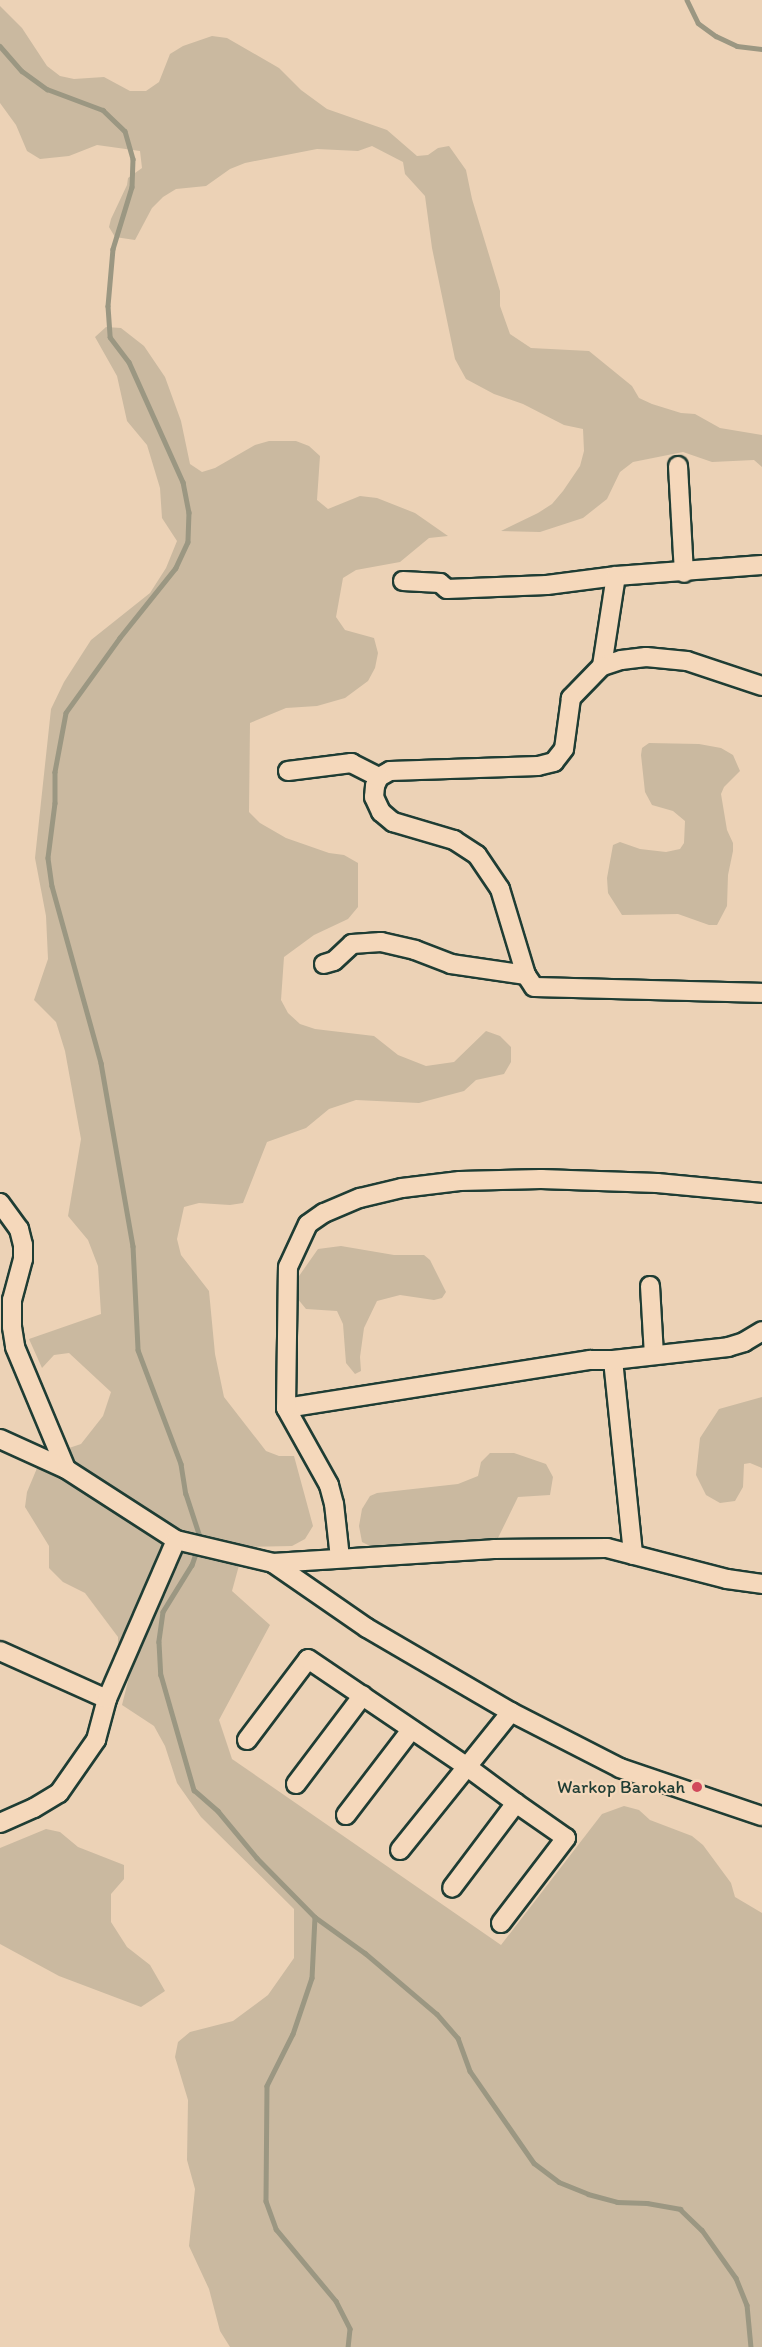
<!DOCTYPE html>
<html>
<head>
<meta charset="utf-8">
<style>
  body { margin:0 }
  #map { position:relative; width:762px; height:2347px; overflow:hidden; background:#ecd2b6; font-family:Itim,sans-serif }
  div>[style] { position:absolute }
  .green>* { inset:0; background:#cab9a0 }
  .stream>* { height:4.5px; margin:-2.25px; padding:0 2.25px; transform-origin:2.25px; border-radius:2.25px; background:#9b9782 }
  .roads { filter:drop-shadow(2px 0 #1f3d34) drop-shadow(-2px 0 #1f3d34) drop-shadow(0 2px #1f3d34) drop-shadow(0 -2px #1f3d34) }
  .minor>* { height:18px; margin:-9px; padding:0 9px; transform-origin:9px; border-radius:9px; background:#f5d8bb }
  .dots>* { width:16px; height:16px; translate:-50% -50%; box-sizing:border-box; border:3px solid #f5d8bb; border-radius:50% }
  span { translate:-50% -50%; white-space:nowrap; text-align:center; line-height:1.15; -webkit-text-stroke:4.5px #f5d8bb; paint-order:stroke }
  .poi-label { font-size:18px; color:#1f3d34 }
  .right { translate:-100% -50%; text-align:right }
</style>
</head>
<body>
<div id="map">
  <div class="green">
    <div style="clip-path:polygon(0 6px,22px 28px,47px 66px,60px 76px,74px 79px,104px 77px,130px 91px,146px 91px,159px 82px,170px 54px,183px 46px,212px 36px,227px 38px,279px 68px,301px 90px,327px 109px,387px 130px,417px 156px,428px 155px,438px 148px,449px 146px,466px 170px,472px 199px,500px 291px,500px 306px,510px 334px,531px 348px,589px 351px,632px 386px,639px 398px,652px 404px,681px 413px,695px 414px,720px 428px,762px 435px,762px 467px,754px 460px,712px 462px,683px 452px,633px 462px,620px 472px,607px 499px,583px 518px,540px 532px,501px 531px,538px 513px,552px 504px,563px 491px,580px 466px,584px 451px,583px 429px,564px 425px,523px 404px,494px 394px,466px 379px,455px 359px,432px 248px,425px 196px,405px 174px,403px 162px,372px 146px,358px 151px,317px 149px,245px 163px,230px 169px,206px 186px,176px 189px,163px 197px,152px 208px,135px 240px,115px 237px,109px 227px,111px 219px,127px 185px,128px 178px,142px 168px,140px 151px,97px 145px,69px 156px,40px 159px,27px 151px,16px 125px,0 103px)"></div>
    <div style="clip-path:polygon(106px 327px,121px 328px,144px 346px,165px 377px,181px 421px,190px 464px,202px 472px,215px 468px,255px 445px,269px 441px,296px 441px,309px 446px,320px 456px,317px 500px,328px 509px,360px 496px,377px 498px,415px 513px,448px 536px,429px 538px,400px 562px,356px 570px,343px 578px,336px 617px,345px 630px,374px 638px,378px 653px,375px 668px,368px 681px,345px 698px,317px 706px,286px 708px,250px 723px,249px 812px,260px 823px,286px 838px,329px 853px,344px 855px,358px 863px,358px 907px,348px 919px,314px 935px,284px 957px,281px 1000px,288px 1013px,300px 1024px,315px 1029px,374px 1036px,398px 1055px,426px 1066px,454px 1062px,486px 1031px,500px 1036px,511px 1047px,511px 1062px,504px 1074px,476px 1080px,464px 1091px,419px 1103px,356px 1100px,329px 1109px,306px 1128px,267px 1142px,243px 1203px,230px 1205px,199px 1203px,184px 1207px,177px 1239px,181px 1255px,209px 1291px,215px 1354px,224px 1397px,266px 1451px,279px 1456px,294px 1456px,313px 1526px,305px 1539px,292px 1546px,244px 1547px,232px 1591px,270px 1625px,219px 1720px,232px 1759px,501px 1945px,602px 1814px,624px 1806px,639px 1810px,650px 1820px,692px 1836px,703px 1845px,731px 1883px,735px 1897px,762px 1913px,762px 2347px,230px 2347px,220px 2331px,209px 2289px,189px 2246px,195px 2189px,187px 2160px,188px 2100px,175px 2057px,178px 2042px,190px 2032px,233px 2021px,268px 1995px,294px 1958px,294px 1909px,201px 1817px,177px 1783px,165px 1746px,154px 1726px,122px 1705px,129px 1677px,118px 1657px,118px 1637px,85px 1593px,63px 1582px,49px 1568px,49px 1546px,25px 1507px,27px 1492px,48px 1442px,66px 1449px,81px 1444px,103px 1416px,111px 1392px,69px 1353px,54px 1355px,42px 1368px,29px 1339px,101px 1314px,98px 1266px,88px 1240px,68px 1216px,81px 1139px,65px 1051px,56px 1022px,34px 1000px,48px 959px,46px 916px,35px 858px,51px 709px,64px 682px,91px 640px,150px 593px,166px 568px,177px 541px,162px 518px,160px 488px,147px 445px,127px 421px,117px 376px,95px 337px)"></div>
    <div style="clip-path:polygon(649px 743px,699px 744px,721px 748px,733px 755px,740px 771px,724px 787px,721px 794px,727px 830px,733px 843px,733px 851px,728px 875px,727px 906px,717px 925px,709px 925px,678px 914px,622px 915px,608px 893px,607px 878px,613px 845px,620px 842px,640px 849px,666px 852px,680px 849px,684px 843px,685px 821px,673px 811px,652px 805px,645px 792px,641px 755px,642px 748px)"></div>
    <div style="clip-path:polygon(341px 1246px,394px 1255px,424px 1255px,430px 1260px,446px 1292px,442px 1298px,434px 1300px,400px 1295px,377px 1301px,364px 1328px,360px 1357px,361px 1371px,355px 1374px,346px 1363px,343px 1324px,337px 1311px,306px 1309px,297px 1298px,295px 1291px,299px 1276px,318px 1249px)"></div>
    <div style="clip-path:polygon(762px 1397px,762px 1468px,750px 1463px,744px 1464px,743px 1487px,735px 1501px,720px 1503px,706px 1495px,696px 1475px,700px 1438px,719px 1409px)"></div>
    <div style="clip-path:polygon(490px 1453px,514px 1453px,546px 1464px,553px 1477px,550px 1495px,518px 1497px,498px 1538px,462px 1544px,376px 1549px,362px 1542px,359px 1526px,362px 1509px,370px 1496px,377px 1493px,458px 1484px,478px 1476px,481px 1462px)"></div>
    <div style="clip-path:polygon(46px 1829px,60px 1832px,78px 1847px,124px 1865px,124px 1879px,111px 1894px,111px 1922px,127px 1947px,150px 1965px,165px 1991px,141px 2007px,59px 1976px,0 1944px,0 1848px)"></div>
  </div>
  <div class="stream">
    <div style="left:687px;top:0;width:25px;rotate:64deg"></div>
    <div style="left:698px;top:23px;width:22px;rotate:36deg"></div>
    <div style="left:716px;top:36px;width:23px;rotate:25deg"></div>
    <div style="left:737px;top:46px;width:25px;rotate:7deg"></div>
    <div style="left:0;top:46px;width:33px;rotate:49deg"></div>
    <div style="left:22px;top:71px;width:31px;rotate:36deg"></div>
    <div style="left:47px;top:89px;width:60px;rotate:20.6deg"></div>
    <div style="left:103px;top:110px;width:30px;rotate:44deg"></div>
    <div style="left:125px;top:131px;width:29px;rotate:74deg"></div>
    <div style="left:133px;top:159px;width:28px;rotate:92deg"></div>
    <div style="left:132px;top:187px;width:65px;rotate:107deg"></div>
    <div style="left:113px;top:249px;width:57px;rotate:95deg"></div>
    <div style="left:108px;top:306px;width:31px;rotate:86deg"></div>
    <div style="left:110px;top:337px;width:31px;rotate:53deg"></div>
    <div style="left:129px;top:362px;width:132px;rotate:65.8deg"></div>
    <div style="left:183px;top:482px;width:31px;rotate:79deg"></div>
    <div style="left:189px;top:512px;width:30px;rotate:92deg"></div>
    <div style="left:188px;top:542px;width:29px;rotate:115deg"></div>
    <div style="left:176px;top:568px;width:90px;rotate:128.7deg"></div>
    <div style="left:120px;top:638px;width:92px;rotate:125.8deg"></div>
    <div style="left:66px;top:713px;width:60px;rotate:100.6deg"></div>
    <div style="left:55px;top:772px;width:31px;rotate:90deg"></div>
    <div style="left:55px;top:803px;width:55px;rotate:97.3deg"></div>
    <div style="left:48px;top:858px;width:28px;rotate:82deg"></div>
    <div style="left:52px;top:886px;width:184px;rotate:74.5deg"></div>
    <div style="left:101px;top:1063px;width:186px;rotate:80.1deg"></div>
    <div style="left:133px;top:1246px;width:104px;rotate:87.2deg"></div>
    <div style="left:138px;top:1350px;width:122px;rotate:69.3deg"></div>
    <div style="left:181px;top:1464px;width:30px;rotate:81deg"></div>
    <div style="left:186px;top:1494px;width:48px;rotate:71.9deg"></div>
    <div style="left:198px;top:1548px;width:18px;rotate:109deg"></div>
    <div style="left:192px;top:1565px;width:55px;rotate:121.7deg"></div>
    <div style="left:163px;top:1612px;width:30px;rotate:98deg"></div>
    <div style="left:159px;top:1642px;width:33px;rotate:87deg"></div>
    <div style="left:161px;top:1675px;width:120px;rotate:74deg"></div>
    <div style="left:194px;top:1790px;width:32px;rotate:41deg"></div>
    <div style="left:218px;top:1811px;width:61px;rotate:50.3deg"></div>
    <div style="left:257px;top:1858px;width:83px;rotate:45.5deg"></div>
    <div style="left:315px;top:1917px;width:62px;rotate:35.8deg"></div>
    <div style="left:365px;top:1953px;width:94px;rotate:40.3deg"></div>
    <div style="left:437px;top:2014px;width:32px;rotate:49deg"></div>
    <div style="left:458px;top:2038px;width:35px;rotate:70deg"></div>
    <div style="left:470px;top:2071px;width:112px;rotate:55.2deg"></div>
    <div style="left:534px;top:2163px;width:31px;rotate:37deg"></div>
    <div style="left:559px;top:2182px;width:31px;rotate:22deg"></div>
    <div style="left:588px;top:2194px;width:30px;rotate:15deg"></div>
    <div style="left:617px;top:2202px;width:30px;rotate:2deg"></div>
    <div style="left:647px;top:2203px;width:34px;rotate:10deg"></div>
    <div style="left:680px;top:2209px;width:30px;rotate:44deg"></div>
    <div style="left:702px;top:2230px;width:59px;rotate:54.7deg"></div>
    <div style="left:736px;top:2278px;width:29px;rotate:68deg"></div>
    <div style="left:747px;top:2305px;width:42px;rotate:84.6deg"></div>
    <div style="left:315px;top:1917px;width:61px;rotate:92.8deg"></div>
    <div style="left:312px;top:1978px;width:59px;rotate:108.7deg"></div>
    <div style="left:293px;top:2034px;width:58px;rotate:116.6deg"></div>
    <div style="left:267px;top:2086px;width:115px;rotate:90.5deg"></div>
    <div style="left:266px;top:2201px;width:30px;rotate:70deg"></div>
    <div style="left:276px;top:2229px;width:94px;rotate:50.2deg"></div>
    <div style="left:336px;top:2301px;width:31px;rotate:63deg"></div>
    <div style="left:350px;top:2329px;width:18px;rotate:96deg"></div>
  </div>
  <div class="roads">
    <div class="minor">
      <div style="left:678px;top:466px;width:107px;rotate:86.8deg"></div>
      <div style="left:403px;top:581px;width:37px;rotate:3deg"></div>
      <div style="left:440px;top:583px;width:9px;rotate:41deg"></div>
      <div style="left:447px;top:589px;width:100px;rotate:-2.3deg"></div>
      <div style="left:547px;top:585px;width:70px;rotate:-7.4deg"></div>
      <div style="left:616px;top:576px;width:146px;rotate:-4.3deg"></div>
      <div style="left:602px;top:666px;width:91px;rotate:-81.2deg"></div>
      <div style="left:762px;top:686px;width:79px;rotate:-161.6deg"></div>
      <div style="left:687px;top:661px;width:41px;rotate:-174.4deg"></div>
      <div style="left:646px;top:657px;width:25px;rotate:173deg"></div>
      <div style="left:621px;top:660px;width:20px;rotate:162deg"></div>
      <div style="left:602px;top:666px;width:45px;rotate:134.1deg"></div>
      <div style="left:571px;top:698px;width:51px;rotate:97.8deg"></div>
      <div style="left:564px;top:749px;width:16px;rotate:128deg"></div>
      <div style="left:554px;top:762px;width:16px;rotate:166deg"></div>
      <div style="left:538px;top:766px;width:148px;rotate:178.1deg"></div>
      <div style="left:390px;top:771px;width:13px;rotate:151deg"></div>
      <div style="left:379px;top:777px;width:10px;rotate:114deg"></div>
      <div style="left:375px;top:786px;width:11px;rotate:95deg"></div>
      <div style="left:374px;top:797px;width:17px;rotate:65deg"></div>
      <div style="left:381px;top:812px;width:16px;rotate:40deg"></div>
      <div style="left:393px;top:822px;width:64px;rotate:16.4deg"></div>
      <div style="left:454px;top:840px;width:27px;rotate:33deg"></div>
      <div style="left:477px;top:855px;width:41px;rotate:55.9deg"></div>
      <div style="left:500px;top:889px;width:90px;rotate:73.2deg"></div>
      <div style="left:526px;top:975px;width:14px;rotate:56deg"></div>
      <div style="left:534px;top:987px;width:228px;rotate:1.5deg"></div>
      <div style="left:288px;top:771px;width:64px;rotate:-7.2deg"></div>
      <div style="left:351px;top:763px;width:31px;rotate:27deg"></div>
      <div style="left:324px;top:964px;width:10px;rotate:-17deg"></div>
      <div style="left:334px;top:961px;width:25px;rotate:-43deg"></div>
      <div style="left:352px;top:944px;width:29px;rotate:-4deg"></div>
      <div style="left:381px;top:942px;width:35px;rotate:13deg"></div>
      <div style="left:415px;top:950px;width:39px;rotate:21deg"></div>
      <div style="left:451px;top:964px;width:76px;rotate:8.3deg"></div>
      <div style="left:0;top:1203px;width:32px;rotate:54deg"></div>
      <div style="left:19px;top:1229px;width:16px;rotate:76deg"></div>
      <div style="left:23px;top:1245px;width:14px;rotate:90deg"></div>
      <div style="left:23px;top:1259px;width:42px;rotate:105deg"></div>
      <div style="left:12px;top:1300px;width:27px;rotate:90deg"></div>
      <div style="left:12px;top:1327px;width:20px;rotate:81deg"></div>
      <div style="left:15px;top:1347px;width:132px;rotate:67.3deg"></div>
      <div style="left:650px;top:1286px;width:69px;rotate:86.7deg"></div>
      <div style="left:613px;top:1360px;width:196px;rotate:84.1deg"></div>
      <div style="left:286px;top:1408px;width:308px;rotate:-9deg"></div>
      <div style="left:590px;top:1360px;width:23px"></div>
      <div style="left:613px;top:1360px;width:116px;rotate:-6.4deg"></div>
      <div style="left:728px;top:1347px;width:17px;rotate:-17deg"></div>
      <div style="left:744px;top:1342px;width:21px;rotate:-31deg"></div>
      <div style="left:0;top:1439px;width:72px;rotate:24.4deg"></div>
      <div style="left:66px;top:1469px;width:131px;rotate:32.8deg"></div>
      <div style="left:176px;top:1540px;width:100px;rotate:13.3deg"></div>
      <div style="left:273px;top:1563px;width:114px;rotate:34.7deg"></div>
      <div style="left:367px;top:1628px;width:167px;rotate:30.3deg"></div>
      <div style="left:511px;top:1712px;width:123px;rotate:27.2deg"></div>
      <div style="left:620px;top:1768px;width:150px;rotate:18.7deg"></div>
      <div style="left:340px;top:1558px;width:54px;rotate:-96.3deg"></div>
      <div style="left:334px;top:1504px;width:20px;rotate:-105deg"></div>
      <div style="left:329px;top:1485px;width:88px;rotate:-119.2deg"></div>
      <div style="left:286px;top:1408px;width:141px;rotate:-89.2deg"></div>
      <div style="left:288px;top:1267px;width:47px;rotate:-65.1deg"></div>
      <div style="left:308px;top:1224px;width:19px;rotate:-35deg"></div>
      <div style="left:324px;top:1213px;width:39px;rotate:-23deg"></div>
      <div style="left:360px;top:1198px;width:43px;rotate:-13.4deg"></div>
      <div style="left:402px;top:1188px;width:58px;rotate:-6.9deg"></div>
      <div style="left:460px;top:1181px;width:81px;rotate:-1.4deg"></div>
      <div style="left:541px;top:1179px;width:116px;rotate:2deg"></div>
      <div style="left:657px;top:1183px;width:105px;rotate:5.4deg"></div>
      <div style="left:273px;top:1563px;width:221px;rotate:-3.6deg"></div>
      <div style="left:494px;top:1549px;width:113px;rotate:-0.5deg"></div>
      <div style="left:607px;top:1548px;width:124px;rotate:14.5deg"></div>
      <div style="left:727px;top:1579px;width:35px;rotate:8deg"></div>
      <div style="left:0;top:1651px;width:117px;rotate:24.2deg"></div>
      <div style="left:247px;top:1740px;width:101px;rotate:-53deg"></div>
      <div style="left:308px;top:1659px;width:191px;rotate:34.1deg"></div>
      <div style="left:466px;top:1766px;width:62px;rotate:36.5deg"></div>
      <div style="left:516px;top:1803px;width:106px;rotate:127deg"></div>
      <div style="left:296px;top:1784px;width:111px;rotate:-53deg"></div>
      <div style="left:346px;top:1815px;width:107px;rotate:-52.6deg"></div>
      <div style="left:0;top:1823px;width:37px;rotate:-24deg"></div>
      <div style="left:34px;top:1808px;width:29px;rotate:-31deg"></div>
      <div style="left:59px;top:1793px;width:65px;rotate:-55.1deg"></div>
      <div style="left:96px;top:1740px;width:42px;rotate:-75deg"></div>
      <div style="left:107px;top:1699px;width:173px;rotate:-66.5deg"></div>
      <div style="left:400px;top:1850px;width:177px;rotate:-51.2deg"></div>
      <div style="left:501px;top:1923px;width:107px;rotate:-52.6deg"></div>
      <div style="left:566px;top:1838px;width:61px;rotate:-145deg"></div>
    </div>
  </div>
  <div class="dots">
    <div style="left:697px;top:1787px;background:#d1495b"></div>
  </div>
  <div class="poi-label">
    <span class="right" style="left:685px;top:1787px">Warkop Barokah</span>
  </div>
</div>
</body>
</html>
